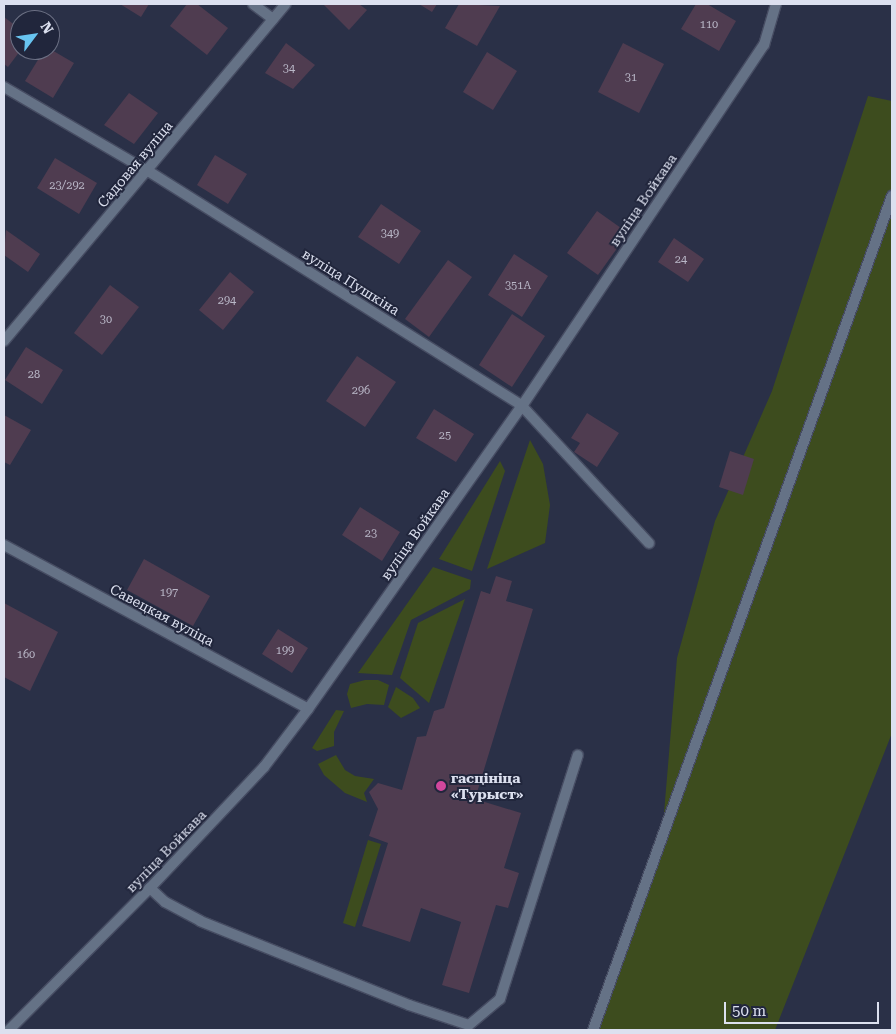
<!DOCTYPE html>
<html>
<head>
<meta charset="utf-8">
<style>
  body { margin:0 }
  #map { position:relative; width:896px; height:1034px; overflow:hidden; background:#2a3047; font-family:"Roboto Serif",serif }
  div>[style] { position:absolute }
  .green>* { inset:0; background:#3d4c1e }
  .building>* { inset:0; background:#4f3c50 }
  .roads { filter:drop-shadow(1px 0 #464c62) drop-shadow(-1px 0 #464c62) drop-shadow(0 1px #464c62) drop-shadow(0 -1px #464c62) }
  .service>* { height:10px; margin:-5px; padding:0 5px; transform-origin:5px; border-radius:5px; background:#657286 }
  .minor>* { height:10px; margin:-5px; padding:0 5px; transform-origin:5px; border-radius:5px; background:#657286 }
  .dots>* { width:14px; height:14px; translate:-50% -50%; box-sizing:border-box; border:2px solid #21263c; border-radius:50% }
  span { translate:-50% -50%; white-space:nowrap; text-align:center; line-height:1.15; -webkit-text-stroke:4px #21263c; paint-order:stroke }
  .number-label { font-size:11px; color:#b9b7c7 }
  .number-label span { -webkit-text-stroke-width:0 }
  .street-label { font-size:14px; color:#dce0ef }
  .poi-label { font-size:14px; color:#dce0ef; font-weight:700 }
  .left { translate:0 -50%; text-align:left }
  .frame { position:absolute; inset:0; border:5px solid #dce0ef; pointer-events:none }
  .north { position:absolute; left:10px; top:10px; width:50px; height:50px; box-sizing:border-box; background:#21263c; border:1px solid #6c7084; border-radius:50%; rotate:59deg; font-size:14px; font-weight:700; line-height:20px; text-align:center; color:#dce0ef }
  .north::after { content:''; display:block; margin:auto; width:18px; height:22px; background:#68c4f0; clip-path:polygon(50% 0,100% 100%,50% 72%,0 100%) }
  .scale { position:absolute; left:724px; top:1002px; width:155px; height:22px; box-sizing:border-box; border:2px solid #dce0ef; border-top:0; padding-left:6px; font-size:15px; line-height:18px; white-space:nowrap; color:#dce0ef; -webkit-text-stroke:4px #21263c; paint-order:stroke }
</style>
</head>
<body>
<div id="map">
  <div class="green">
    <div style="clip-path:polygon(868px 96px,892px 101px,892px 733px,775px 1030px,597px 1030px,663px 825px,677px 658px,715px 521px,772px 391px)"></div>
    <div style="clip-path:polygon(530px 440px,543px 464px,550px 505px,545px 543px,487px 569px)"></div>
    <div style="clip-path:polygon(500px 461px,505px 471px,472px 571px,439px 559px)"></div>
    <div style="clip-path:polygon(433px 567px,471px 580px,470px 589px,411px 620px,392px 675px,358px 673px)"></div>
    <div style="clip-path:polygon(465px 599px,429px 703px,400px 678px,418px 623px)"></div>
    <div style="clip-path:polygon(365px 680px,378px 680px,389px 685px,384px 705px,367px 704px,351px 708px,347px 694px,350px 684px)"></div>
    <div style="clip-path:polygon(396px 687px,413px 698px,420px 708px,401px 718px,388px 707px)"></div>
    <div style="clip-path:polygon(336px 710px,344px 711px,334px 732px,334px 746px,317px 751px,312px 748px)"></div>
    <div style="clip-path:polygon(336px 755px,345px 770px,355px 776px,374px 779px,364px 793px,367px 802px,345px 793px,324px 775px,318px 764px)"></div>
    <div style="clip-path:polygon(368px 840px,381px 844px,355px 927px,343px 923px)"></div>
  </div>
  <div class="building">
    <div style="clip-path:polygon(120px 4px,149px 4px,141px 17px)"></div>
    <div style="clip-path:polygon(187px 4px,197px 4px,228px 28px,207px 55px,170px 26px)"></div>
    <div style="clip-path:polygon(323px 4px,359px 4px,367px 10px,349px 30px)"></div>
    <div style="clip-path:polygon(419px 4px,437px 4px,432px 12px)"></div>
    <div style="clip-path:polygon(459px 4px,500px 6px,477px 46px,445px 28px)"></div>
    <div style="clip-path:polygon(696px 4px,707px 4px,736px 21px,719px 51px,681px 29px)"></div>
    <div style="clip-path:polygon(4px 17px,20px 29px,20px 51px,8px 67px,4px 64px)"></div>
    <div style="clip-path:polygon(286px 43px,315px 65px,293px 89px,265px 73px)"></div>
    <div style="clip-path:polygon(623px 43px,664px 64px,639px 113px,598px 92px)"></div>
    <div style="clip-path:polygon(50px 49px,74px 63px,53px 98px,25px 81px,44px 50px)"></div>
    <div style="clip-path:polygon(487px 52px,517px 71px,493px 110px,463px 92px)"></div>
    <div style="clip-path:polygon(129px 93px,158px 113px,134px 144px,104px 125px)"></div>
    <div style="clip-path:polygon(215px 155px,247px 174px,228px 204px,197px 185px)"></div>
    <div style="clip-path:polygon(55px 158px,97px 183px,79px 214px,37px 188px)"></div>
    <div style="clip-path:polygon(381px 204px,421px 231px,399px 264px,358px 237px)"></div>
    <div style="clip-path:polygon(597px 211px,628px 233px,598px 275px,567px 253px)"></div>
    <div style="clip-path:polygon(6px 230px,40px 254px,28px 272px,4px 255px)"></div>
    <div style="clip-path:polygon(674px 238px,704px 259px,688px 282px,658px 262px)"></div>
    <div style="clip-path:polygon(514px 254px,548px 276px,522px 317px,488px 295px)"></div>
    <div style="clip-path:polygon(448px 260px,472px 277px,429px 337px,405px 319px)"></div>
    <div style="clip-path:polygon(230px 272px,254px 292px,223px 330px,199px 310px)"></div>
    <div style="clip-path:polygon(110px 285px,139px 307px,102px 355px,74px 333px)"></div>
    <div style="clip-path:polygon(512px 314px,545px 336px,512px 387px,479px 365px)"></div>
    <div style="clip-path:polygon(26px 347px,63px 370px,42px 404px,5px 380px)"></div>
    <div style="clip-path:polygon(357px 356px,396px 382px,365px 427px,326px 401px)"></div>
    <div style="clip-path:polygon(434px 409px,474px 434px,456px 462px,416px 438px)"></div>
    <div style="clip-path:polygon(587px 413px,619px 433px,597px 467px,574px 452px,580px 443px,571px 438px)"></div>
    <div style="clip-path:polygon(4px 415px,31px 430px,10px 465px,4px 462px)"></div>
    <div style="clip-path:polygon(730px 451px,754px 459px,743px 495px,719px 487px)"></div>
    <div style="clip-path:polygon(360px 507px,400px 532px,382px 561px,342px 535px)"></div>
    <div style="clip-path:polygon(144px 559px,210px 596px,193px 626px,127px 590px)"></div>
    <div style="clip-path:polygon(496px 576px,512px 581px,506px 601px,533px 609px,475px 799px,521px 813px,504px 868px,519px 873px,508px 908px,496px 905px,469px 993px,442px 985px,461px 922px,421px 908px,410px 942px,362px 926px,388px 843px,369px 836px,378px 809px,369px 792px,378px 783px,402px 790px,417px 737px,426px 736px,434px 711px,444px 708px,481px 591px,490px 594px)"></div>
    <div style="clip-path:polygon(4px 603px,58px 632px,30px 691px,4px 677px)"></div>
    <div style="clip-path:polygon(278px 629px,308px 648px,292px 673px,262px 654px)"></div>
  </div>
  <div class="roads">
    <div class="service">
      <div style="left:150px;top:888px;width:21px;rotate:43deg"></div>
      <div style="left:165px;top:902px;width:40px;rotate:28deg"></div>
      <div style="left:200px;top:921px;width:225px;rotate:21.9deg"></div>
      <div style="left:409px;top:1005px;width:63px;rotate:18.4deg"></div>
      <div style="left:469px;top:1025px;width:40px;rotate:-40deg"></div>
      <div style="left:500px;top:999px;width:256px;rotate:-72.3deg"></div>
    </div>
    <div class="minor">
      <div style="left:253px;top:4px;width:25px;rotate:37deg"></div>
      <div style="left:4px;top:87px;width:167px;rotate:30.3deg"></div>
      <div style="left:148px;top:171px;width:442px;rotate:32.1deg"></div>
      <div style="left:522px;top:406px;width:187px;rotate:47.2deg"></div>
      <div style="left:4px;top:341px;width:439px;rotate:-50.1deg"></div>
      <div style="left:4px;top:545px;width:345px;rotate:28.3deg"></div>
      <div style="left:9px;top:1030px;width:200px;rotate:-45.2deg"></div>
      <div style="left:150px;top:888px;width:166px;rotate:-46.7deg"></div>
      <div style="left:264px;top:767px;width:73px;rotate:-52.8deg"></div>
      <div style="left:308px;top:709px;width:371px;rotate:-54.8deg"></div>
      <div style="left:522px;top:406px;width:435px;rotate:-56.2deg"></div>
      <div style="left:764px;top:45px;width:43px;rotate:-73.7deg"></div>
      <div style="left:593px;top:1030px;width:886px;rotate:-70.28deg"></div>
    </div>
  </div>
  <div class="dots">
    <div style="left:441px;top:786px;background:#d1479c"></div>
  </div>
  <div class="number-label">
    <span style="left:709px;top:25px">110</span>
    <span style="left:289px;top:69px">34</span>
    <span style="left:631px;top:78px">31</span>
    <span style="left:67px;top:186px">23/292</span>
    <span style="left:390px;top:234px">349</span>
    <span style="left:681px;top:260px">24</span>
    <span style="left:518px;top:286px">351А</span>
    <span style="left:227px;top:301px">294</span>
    <span style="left:106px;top:320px">30</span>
    <span style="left:34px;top:375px">28</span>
    <span style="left:361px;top:391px">296</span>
    <span style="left:445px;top:436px">25</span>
    <span style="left:371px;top:534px">23</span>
    <span style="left:169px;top:593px">197</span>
    <span style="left:285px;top:651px">199</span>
    <span style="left:26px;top:655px">160</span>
  </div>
  <div class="street-label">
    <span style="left:135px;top:164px;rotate:-50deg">Садовая вуліца</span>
    <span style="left:643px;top:200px;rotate:-56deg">вуліца Войкава</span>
    <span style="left:351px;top:282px;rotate:32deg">вуліца Пушкіна</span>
    <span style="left:415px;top:534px;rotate:-55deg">вуліца Войкава</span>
    <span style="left:162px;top:615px;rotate:28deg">Савецкая вуліца</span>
    <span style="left:166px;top:851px;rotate:-46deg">вуліца Войкава</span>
  </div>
  <div class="poi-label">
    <span class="left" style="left:451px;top:786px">гасцініца<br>«Турыст»</span>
  </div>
  <div class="frame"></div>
  <div class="north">N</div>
  <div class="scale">50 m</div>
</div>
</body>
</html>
